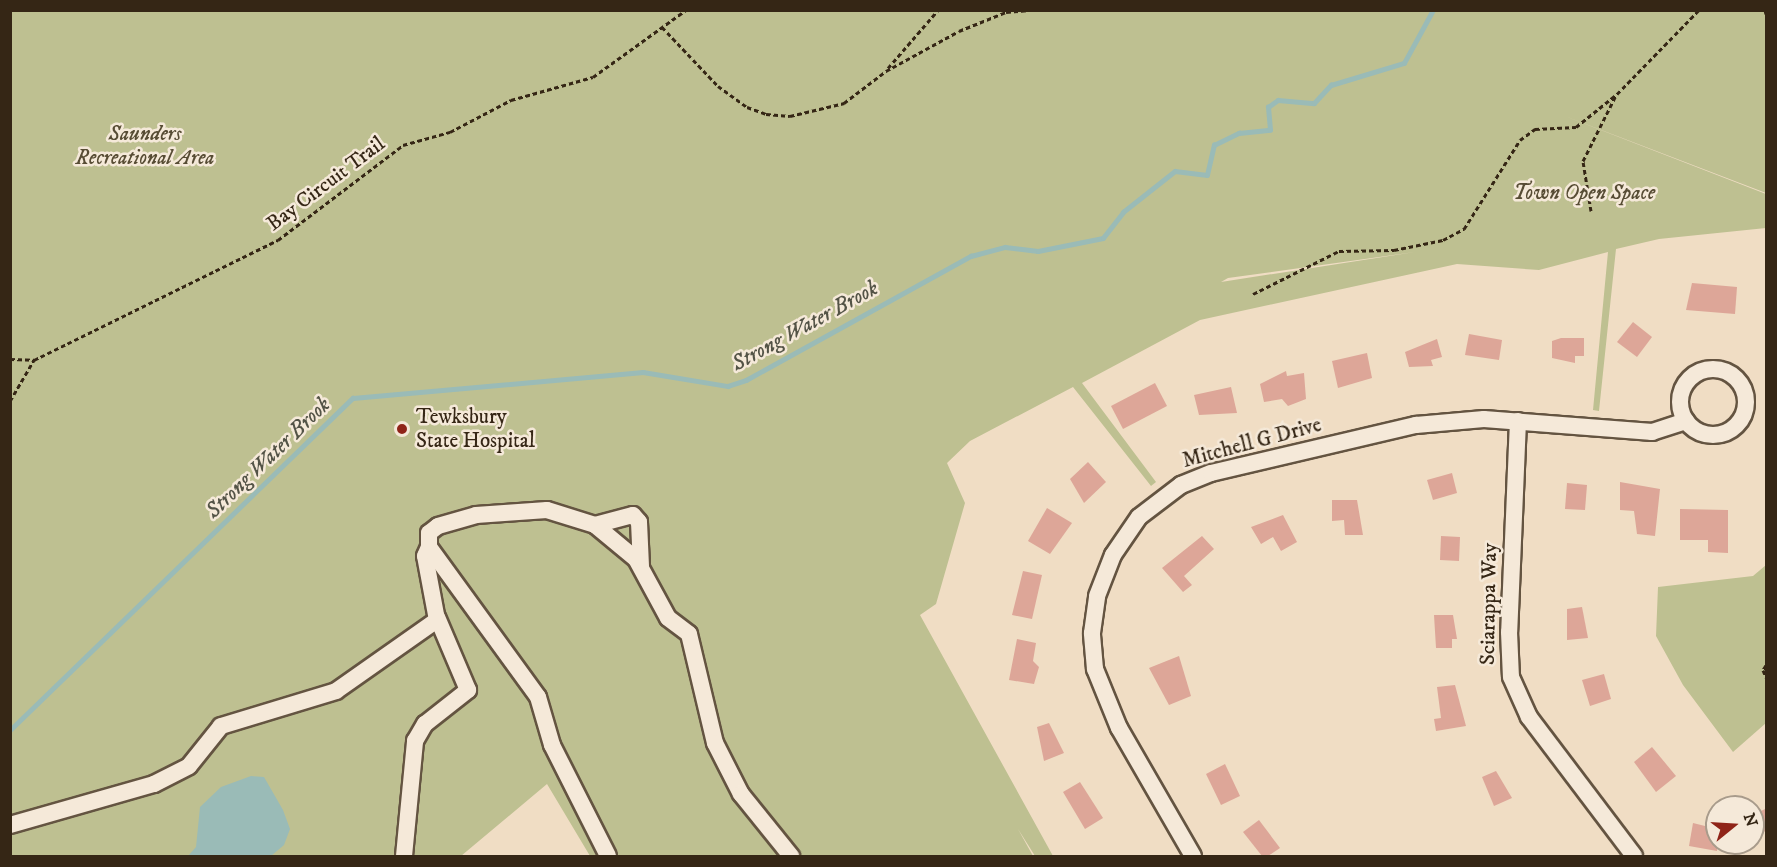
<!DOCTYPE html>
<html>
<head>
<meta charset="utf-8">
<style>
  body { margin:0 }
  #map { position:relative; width:1777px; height:867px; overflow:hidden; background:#f0ddc4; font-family:"IM FELL DW Pica",serif }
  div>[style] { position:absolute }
  .green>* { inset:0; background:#bec091 }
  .water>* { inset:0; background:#9abbb7 }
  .stream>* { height:4.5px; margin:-2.25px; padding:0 2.25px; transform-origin:2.25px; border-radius:2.25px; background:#9abbb7 }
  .building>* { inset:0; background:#dda698 }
  .path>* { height:3px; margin-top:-1.5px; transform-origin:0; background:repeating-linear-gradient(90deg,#352615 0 4.5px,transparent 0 7.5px) }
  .roads { filter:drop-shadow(2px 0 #645441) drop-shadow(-2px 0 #645441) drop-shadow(0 2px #645441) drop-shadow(0 -2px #645441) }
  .minor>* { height:16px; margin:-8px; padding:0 8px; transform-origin:8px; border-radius:8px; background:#f5e9d9 }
  .minor>.ring { margin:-8px; padding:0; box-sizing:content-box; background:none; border:16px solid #f5e9d9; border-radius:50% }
  .dots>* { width:16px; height:16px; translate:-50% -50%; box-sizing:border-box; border:3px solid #f5e9d9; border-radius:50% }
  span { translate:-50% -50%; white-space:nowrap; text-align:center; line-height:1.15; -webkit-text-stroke:5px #f5e9d9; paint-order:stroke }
  .park-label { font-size:21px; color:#574c34; font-style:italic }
  .street-label { font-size:21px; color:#352615 }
  .poi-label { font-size:21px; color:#352615 }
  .left { translate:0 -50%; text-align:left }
  .water-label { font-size:22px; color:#535346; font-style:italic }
  .frame { position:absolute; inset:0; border:12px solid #352615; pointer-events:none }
  .north { position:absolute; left:1705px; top:795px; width:60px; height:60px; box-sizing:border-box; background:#f5e9d9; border:2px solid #a89b8b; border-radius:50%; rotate:72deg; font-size:16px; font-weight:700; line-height:24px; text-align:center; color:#352615 }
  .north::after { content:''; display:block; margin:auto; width:21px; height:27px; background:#8f2418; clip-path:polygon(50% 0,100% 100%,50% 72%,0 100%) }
</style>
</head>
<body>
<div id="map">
  <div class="green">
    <div style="clip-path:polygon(evenodd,10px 11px,1766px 11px,1766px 193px,1562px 115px,1766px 194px,1766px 228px,1659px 239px,1616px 249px,1599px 411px,1593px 410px,1608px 252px,1539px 270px,1457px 264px,1200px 320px,1082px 383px,1156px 482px,1151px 486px,1073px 387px,970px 441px,947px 463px,965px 503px,936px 604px,920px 615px,1053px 856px,1035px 856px,1018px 829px,1033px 856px,590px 856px,547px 784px,461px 856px,11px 856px,10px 11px,1415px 252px,1221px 282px,1228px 278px,1415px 252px)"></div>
    <div style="clip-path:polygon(1766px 565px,1766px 723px,1733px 752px,1683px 685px,1656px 636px,1658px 587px,1753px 576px)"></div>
  </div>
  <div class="water">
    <div style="clip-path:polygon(251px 776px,264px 777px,283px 810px,290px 829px,284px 845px,271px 856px,188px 856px,196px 847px,200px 807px,221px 787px)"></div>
  </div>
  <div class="stream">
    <div style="left:10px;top:730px;width:477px;rotate:-44.1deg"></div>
    <div style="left:353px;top:398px;width:291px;rotate:-5.1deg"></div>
    <div style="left:643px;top:372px;width:86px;rotate:9.4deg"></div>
    <div style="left:728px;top:386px;width:19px;rotate:-18deg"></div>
    <div style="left:746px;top:380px;width:257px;rotate:-28.9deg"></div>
    <div style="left:971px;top:256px;width:35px;rotate:-15deg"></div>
    <div style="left:1005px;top:247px;width:33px;rotate:7deg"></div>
    <div style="left:1038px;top:251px;width:66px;rotate:-11.3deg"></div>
    <div style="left:1103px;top:238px;width:33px;rotate:-52deg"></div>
    <div style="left:1123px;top:212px;width:66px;rotate:-38.3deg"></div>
    <div style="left:1175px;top:171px;width:32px;rotate:7deg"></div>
    <div style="left:1207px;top:175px;width:31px;rotate:-77deg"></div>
    <div style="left:1214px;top:145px;width:28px;rotate:-26deg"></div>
    <div style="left:1239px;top:133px;width:31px;rotate:-6deg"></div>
    <div style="left:1270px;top:130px;width:23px;rotate:-95deg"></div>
    <div style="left:1268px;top:107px;width:12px;rotate:-35deg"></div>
    <div style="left:1278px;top:100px;width:36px;rotate:5deg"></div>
    <div style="left:1314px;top:103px;width:25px;rotate:-47deg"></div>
    <div style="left:1331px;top:85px;width:76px;rotate:-16.8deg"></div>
    <div style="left:1404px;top:63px;width:60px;rotate:-61.3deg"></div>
  </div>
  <div class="building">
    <div style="clip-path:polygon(1692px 283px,1737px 287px,1735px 314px,1686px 310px)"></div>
    <div style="clip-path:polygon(1633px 322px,1652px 337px,1637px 357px,1617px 342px)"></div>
    <div style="clip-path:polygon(1469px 334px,1502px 340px,1499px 360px,1465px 355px)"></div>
    <div style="clip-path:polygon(1561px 338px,1584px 338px,1584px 356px,1575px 356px,1575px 363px,1552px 358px,1552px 341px)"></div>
    <div style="clip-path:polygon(1437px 339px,1442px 357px,1431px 360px,1433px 366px,1409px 367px,1405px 352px)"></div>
    <div style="clip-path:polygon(1367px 353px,1372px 378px,1338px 388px,1332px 361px)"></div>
    <div style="clip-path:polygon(1286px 371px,1287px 376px,1304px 373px,1306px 399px,1288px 406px,1282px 399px,1264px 402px,1260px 384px)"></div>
    <div style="clip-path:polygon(1155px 383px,1167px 406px,1123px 429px,1111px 406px)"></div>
    <div style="clip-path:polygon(1231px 387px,1237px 413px,1199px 415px,1194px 395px)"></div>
    <div style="clip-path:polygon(1088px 462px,1106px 482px,1084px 503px,1070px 479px)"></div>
    <div style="clip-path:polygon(1452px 473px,1457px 493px,1433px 500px,1427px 480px)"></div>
    <div style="clip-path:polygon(1620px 482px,1660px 489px,1655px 536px,1637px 534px,1634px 511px,1620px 510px)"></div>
    <div style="clip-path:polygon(1567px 483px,1587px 485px,1585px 510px,1565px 509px)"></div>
    <div style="clip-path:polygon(1332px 500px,1357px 500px,1363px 535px,1345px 535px,1344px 520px,1332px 521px)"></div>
    <div style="clip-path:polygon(1047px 508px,1072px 523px,1050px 554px,1028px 541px)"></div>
    <div style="clip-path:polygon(1680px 509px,1728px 510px,1728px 553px,1708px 552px,1708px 540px,1680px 540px)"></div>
    <div style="clip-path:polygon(1283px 515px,1297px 542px,1281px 551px,1273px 537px,1261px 544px,1251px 527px)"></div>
    <div style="clip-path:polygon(1202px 536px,1214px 549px,1184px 576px,1192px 585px,1183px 592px,1162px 568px)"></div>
    <div style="clip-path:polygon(1441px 536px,1460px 537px,1459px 561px,1440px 560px)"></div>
    <div style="clip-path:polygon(1023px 571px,1042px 575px,1032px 619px,1012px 615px)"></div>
    <div style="clip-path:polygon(1582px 607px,1588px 638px,1567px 640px,1567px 609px)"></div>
    <div style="clip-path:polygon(1434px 615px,1453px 615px,1457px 639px,1452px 639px,1452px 648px,1436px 648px)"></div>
    <div style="clip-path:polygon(1017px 639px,1036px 643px,1033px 661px,1039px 667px,1034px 684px,1009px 680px)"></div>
    <div style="clip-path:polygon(1179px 656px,1191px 696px,1169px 705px,1149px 668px)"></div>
    <div style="clip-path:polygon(1604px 674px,1611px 699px,1590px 706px,1582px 680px)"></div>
    <div style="clip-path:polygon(1455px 685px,1466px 726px,1436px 731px,1434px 719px,1441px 718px,1437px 687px)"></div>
    <div style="clip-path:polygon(1049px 723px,1064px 753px,1044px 761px,1037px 727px)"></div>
    <div style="clip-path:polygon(1652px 747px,1676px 776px,1656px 792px,1634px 762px)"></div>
    <div style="clip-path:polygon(1225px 764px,1240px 796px,1221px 805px,1206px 774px)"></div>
    <div style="clip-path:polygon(1496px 771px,1512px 798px,1494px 806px,1482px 777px)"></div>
    <div style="clip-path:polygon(1080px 782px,1103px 818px,1085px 829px,1063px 792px)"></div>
    <div style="clip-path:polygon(1767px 808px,1767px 830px,1757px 836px,1753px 815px)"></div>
    <div style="clip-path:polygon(1259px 820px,1280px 848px,1268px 856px,1262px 856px,1243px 832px)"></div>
    <div style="clip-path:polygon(1693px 823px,1717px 829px,1717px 851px,1689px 846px)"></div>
  </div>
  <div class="path">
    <div style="left:1105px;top:10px;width:56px"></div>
    <div style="left:1765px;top:10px;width:4px;rotate:76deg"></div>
    <div style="left:662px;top:27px;width:81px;rotate:46.5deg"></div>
    <div style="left:718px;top:86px;width:36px;rotate:36deg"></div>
    <div style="left:747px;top:107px;width:20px;rotate:20deg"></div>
    <div style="left:766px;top:114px;width:24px;rotate:5deg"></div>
    <div style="left:790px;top:116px;width:56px;rotate:-13.5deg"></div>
    <div style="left:844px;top:103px;width:53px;rotate:-37.3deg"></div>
    <div style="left:886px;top:71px;width:83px;rotate:-28.7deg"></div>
    <div style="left:959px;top:31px;width:51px;rotate:-22deg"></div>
    <div style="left:1006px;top:12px;width:21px;rotate:-5deg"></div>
    <div style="left:888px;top:68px;width:77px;rotate:-49.2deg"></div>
    <div style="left:1591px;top:211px;width:51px;rotate:-99.1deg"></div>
    <div style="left:1583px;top:161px;width:74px;rotate:-63.4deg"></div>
    <div style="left:1253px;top:294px;width:96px;rotate:-26.6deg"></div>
    <div style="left:1339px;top:251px;width:55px;rotate:-1deg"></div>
    <div style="left:1394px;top:250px;width:50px;rotate:-11.5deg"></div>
    <div style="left:1443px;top:240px;width:24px;rotate:-28deg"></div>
    <div style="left:1464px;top:229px;width:105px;rotate:-57.8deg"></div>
    <div style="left:1520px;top:140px;width:19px;rotate:-36deg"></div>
    <div style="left:1535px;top:129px;width:41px;rotate:-2.8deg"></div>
    <div style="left:1576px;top:127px;width:53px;rotate:-38.8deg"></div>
    <div style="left:1617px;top:94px;width:117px;rotate:-45.7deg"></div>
    <div style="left:10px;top:359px;width:24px;rotate:2deg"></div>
    <div style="left:34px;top:360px;width:272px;rotate:-26.2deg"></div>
    <div style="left:278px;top:240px;width:157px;rotate:-37.2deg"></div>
    <div style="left:403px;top:145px;width:49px;rotate:-15.5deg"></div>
    <div style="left:450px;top:132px;width:69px;rotate:-27.7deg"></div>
    <div style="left:511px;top:100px;width:85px;rotate:-15.7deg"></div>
    <div style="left:593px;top:77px;width:115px;rotate:-35.8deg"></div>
    <div style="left:10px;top:401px;width:48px;rotate:-59.7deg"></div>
    <div style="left:1766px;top:665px;width:6px;rotate:121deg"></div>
    <div style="left:1763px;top:670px;width:8px;rotate:67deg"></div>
  </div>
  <div class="roads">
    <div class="minor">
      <div class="ring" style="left:1680px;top:369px;width:50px;height:50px"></div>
      <div style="left:1518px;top:421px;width:211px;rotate:92.4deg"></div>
      <div style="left:1509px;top:632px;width:45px;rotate:87.5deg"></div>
      <div style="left:1511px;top:677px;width:44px;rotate:65.8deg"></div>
      <div style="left:1529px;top:717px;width:174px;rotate:52.9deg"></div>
      <div style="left:595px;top:525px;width:53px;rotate:39.7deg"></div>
      <div style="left:636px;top:559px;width:67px;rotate:61.5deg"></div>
      <div style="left:668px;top:618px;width:26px;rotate:37deg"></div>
      <div style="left:689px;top:634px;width:112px;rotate:76.6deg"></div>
      <div style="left:715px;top:743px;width:57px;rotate:63deg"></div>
      <div style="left:741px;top:794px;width:80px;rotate:51.1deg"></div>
      <div style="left:429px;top:547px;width:14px;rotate:-90deg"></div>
      <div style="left:429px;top:533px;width:11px;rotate:-38deg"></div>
      <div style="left:438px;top:526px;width:40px;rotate:-16deg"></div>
      <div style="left:476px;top:515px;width:71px;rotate:-4deg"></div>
      <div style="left:547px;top:510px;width:50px;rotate:17.4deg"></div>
      <div style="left:595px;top:525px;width:39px;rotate:-15deg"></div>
      <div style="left:633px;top:515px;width:9px;rotate:49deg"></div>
      <div style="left:639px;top:522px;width:44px;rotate:87.4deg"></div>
      <div style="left:10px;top:825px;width:150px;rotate:-15.9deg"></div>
      <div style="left:154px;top:784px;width:39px;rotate:-27deg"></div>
      <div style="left:189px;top:766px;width:51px;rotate:-51.3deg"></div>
      <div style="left:221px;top:726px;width:120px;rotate:-16.9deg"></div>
      <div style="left:336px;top:691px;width:123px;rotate:-35.1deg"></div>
      <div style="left:437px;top:620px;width:65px;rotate:-100.6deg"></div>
      <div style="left:425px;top:556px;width:10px;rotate:-66deg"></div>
      <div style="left:429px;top:547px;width:185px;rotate:54deg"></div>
      <div style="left:538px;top:697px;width:50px;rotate:73.7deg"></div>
      <div style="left:552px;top:745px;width:124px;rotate:63.2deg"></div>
      <div style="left:404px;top:856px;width:116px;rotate:-84.5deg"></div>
      <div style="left:415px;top:741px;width:20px;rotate:-60deg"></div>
      <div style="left:425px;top:724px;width:55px;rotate:-38.3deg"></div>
      <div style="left:468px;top:690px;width:79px;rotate:-113deg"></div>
      <div style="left:1193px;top:856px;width:148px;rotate:-120deg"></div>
      <div style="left:1119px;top:728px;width:64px;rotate:-112.1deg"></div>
      <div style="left:1095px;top:669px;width:36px;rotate:-95deg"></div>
      <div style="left:1092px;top:633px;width:37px;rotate:-82deg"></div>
      <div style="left:1097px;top:596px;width:44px;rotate:-68.7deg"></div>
      <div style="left:1113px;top:555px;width:46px;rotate:-55.6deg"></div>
      <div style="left:1139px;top:517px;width:53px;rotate:-37.3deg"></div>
      <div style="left:1181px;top:485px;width:32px;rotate:-22deg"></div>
      <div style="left:1211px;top:473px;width:211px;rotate:-13.2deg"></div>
      <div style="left:1416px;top:425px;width:68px;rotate:-5deg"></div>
      <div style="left:1484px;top:419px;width:169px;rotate:4.4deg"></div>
      <div style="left:1652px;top:432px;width:36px;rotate:-18deg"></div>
    </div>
  </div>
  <div class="dots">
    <div style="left:402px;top:429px;background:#8f2418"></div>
  </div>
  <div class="park-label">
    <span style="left:145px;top:146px">Saunders<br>Recreational Area</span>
    <span style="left:1584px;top:193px">Town Open Space</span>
  </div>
  <div class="street-label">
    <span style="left:326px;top:184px;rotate:-37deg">Bay Circuit Trail</span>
    <span style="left:1252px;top:443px;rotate:-15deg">Mitchell G Drive</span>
    <span style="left:1489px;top:604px;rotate:-89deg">Sciarappa Way</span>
  </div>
  <div class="poi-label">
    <span class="left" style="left:416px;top:429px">Tewksbury<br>State Hospital</span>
  </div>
  <div class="water-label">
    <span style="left:805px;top:326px;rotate:-29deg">Strong Water Brook</span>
    <span style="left:268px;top:458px;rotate:-44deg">Strong Water Brook</span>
  </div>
  <div class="frame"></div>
  <div class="north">N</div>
</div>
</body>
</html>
